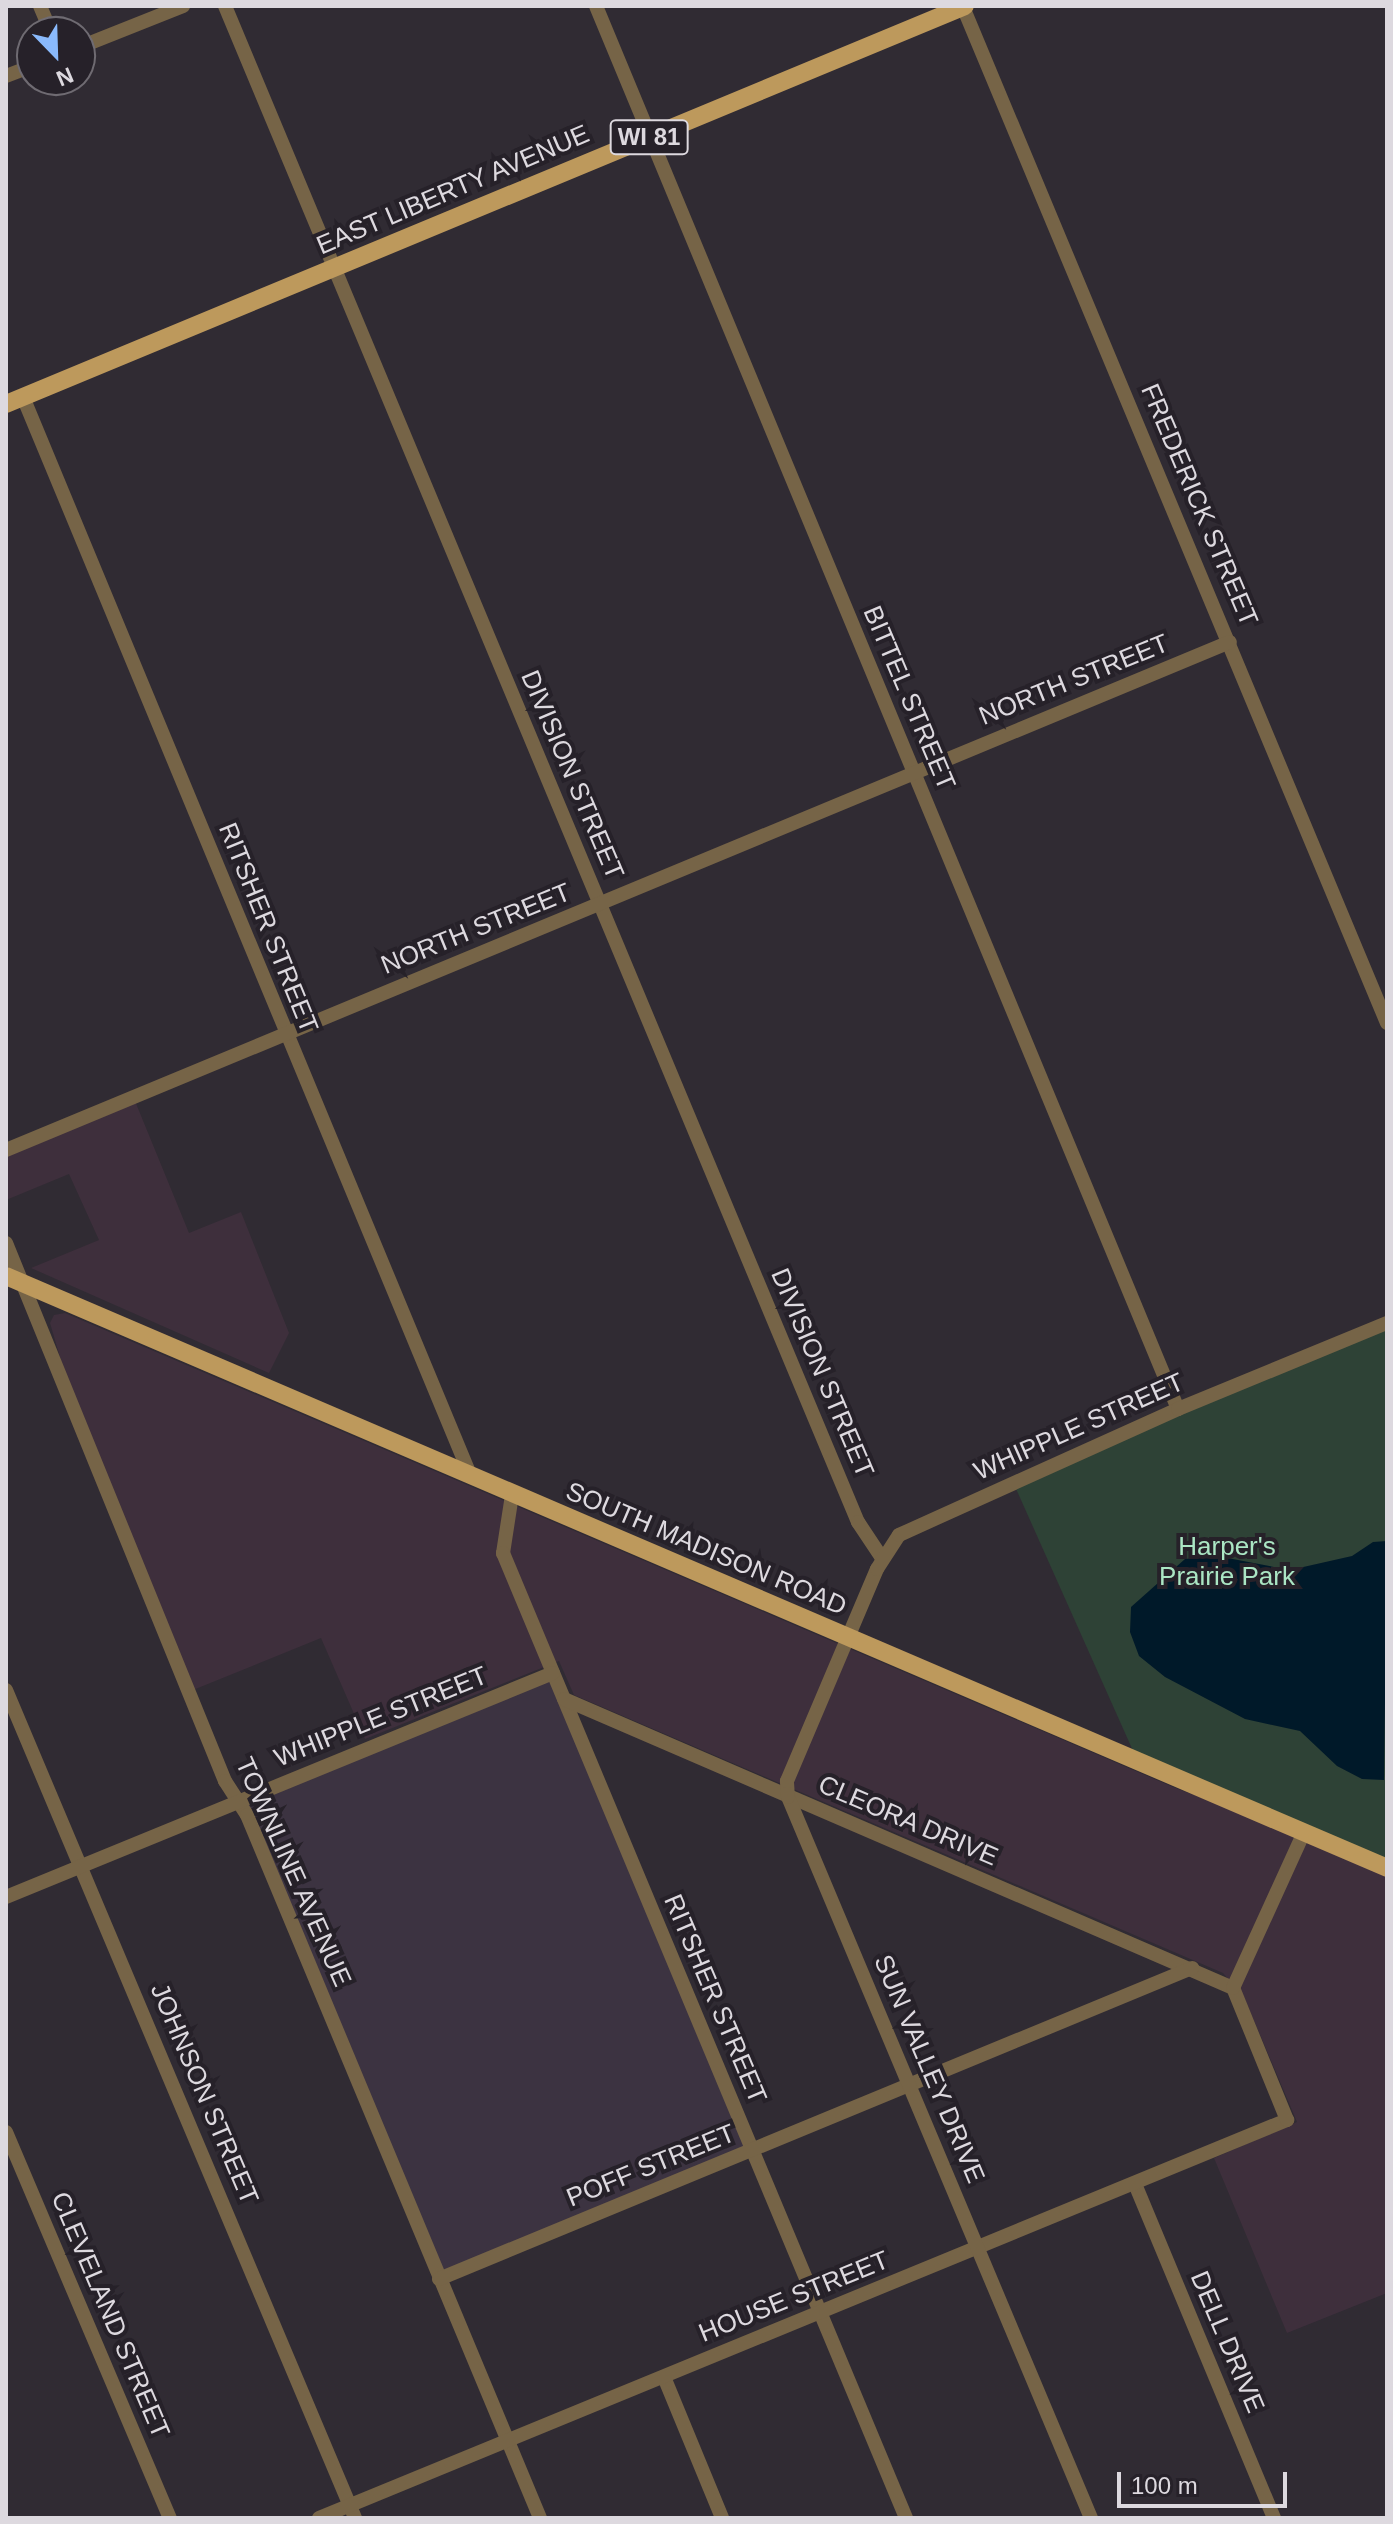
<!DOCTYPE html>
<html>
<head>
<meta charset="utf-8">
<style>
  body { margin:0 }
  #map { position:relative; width:1393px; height:2524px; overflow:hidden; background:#302b33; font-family:Helvetica,sans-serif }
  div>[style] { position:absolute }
  .commercial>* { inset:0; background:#3e2f3c }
  .built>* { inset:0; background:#3c3341 }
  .green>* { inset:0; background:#2e4236 }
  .water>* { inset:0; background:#001929 }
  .minor>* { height:14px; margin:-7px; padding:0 7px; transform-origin:7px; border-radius:7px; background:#766447 }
  .major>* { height:18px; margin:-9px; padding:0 9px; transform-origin:9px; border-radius:9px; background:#bd995c }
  span { translate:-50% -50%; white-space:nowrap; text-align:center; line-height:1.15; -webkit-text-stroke:8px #262129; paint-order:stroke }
  .shield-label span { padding:2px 6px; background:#262129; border:2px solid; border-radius:6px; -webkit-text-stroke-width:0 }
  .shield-label { font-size:24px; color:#ddd9df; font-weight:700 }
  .street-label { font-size:26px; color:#ddd9df }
  .park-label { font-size:26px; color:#abe6c4 }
  .frame { position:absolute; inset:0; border:8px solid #ddd9df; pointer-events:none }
  .north { position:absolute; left:16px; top:16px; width:80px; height:80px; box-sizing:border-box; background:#262129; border:2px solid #6f6b72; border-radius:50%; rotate:157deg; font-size:22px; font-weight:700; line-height:32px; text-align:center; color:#ddd9df }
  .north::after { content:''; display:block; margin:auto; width:28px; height:36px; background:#8abafc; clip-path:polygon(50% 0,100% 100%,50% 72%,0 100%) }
  .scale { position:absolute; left:1117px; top:2472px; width:170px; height:36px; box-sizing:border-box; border:4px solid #ddd9df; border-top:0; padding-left:10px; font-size:24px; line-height:28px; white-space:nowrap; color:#ddd9df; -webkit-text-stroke:6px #262129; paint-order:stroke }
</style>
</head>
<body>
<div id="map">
  <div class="commercial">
    <div style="clip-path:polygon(135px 1101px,189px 1233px,241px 1212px,289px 1333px,269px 1373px,31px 1268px,99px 1240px,69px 1174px,6px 1200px,6px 1157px)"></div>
    <div style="clip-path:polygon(65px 1313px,1173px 1787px,1387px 1868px,1387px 2293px,1287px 2333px,1214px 2158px,1297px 2122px,1244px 1997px,1223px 1973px,574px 1695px,559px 1661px,365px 1739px,321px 1638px,193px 1690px,62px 1364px,50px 1323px,54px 1315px)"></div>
  </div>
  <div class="built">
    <div style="clip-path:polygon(553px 1673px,752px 2150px,439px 2279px,238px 1801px)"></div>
  </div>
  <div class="green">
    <div style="clip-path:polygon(1387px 1323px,1387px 1868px,1138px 1762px,1013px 1482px)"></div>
  </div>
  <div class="water">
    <div style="clip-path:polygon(1387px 1541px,1384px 1780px,1362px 1779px,1337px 1766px,1300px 1731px,1245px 1719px,1165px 1677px,1139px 1656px,1130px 1632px,1131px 1607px,1185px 1559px,1217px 1556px,1290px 1570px,1352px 1556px,1373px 1542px)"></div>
  </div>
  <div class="minor">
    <div style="left:40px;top:6px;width:28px;rotate:67deg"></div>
    <div style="left:225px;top:6px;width:1643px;rotate:67.34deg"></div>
    <div style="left:858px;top:1522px;width:43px;rotate:56.3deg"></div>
    <div style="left:596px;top:6px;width:1519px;rotate:67.47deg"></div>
    <div style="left:963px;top:7px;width:1101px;rotate:67.35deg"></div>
    <div style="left:80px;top:47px;width:111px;rotate:-21.7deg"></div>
    <div style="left:6px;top:76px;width:28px;rotate:-21deg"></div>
    <div style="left:23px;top:397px;width:1169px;rotate:67.47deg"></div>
    <div style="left:6px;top:1150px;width:1325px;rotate:-22.54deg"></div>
    <div style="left:6px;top:1243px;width:581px;rotate:67.85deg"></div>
    <div style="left:225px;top:1781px;width:40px;rotate:57.1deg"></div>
    <div style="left:247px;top:1815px;width:762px;rotate:67.37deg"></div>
    <div style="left:512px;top:1495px;width:59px;rotate:98.8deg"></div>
    <div style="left:503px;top:1553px;width:1046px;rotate:67.33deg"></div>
    <div style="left:6px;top:1690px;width:899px;rotate:67.14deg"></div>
    <div style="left:564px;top:1699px;width:729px;rotate:23.36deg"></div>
    <div style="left:6px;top:1897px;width:591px;rotate:-22.27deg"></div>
    <div style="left:6px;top:2132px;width:419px;rotate:67deg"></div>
    <div style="left:1135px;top:2184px;width:362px;rotate:67.4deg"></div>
    <div style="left:439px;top:2279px;width:815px;rotate:-22.44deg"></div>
    <div style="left:664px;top:2377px;width:152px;rotate:67.6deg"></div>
    <div style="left:319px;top:2518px;width:1047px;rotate:-22.35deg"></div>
    <div style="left:1287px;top:2120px;width:143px;rotate:-112.2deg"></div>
    <div style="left:1233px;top:1988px;width:171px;rotate:-65.5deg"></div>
    <div style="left:1091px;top:2518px;width:782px;rotate:-112.79deg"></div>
    <div style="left:788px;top:1797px;width:16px;rotate:-94deg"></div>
    <div style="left:787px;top:1781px;width:230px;rotate:-67deg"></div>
    <div style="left:877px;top:1569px;width:40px;rotate:-57.1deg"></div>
    <div style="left:899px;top:1535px;width:306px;rotate:-24.3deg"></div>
    <div style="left:1178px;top:1409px;width:226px;rotate:-22.4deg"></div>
  </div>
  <div class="major">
    <div style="left:6px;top:404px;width:1038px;rotate:-22.54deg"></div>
    <div style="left:6px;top:1276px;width:1503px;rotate:23.2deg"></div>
  </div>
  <div class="shield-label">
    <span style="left:649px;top:137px">WI 81</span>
  </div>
  <div class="street-label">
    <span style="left:453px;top:190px;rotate:-23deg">EAST LIBERTY AVENUE</span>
    <span style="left:1199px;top:505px;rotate:67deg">FREDERICK STREET</span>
    <span style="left:1074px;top:680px;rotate:-22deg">NORTH STREET</span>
    <span style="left:909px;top:698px;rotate:67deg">BITTEL STREET</span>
    <span style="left:572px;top:775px;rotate:67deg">DIVISION STREET</span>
    <span style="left:268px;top:928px;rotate:68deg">RITSHER STREET</span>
    <span style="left:476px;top:929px;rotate:-22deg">NORTH STREET</span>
    <span style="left:822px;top:1373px;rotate:67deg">DIVISION STREET</span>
    <span style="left:1079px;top:1427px;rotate:-24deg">WHIPPLE STREET</span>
    <span style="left:706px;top:1549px;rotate:23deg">SOUTH MADISON ROAD</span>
    <span style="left:381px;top:1717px;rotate:-22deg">WHIPPLE STREET</span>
    <span style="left:908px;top:1821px;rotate:23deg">CLEORA DRIVE</span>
    <span style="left:293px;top:1872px;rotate:66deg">TOWNLINE AVENUE</span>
    <span style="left:715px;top:1999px;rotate:67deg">RITSHER STREET</span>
    <span style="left:929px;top:2069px;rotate:67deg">SUN VALLEY DRIVE</span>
    <span style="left:204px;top:2094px;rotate:67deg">JOHNSON STREET</span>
    <span style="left:651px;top:2166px;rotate:-22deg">POFF STREET</span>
    <span style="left:794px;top:2297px;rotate:-22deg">HOUSE STREET</span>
    <span style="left:110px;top:2315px;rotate:67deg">CLEVELAND STREET</span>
    <span style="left:1227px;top:2342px;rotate:67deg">DELL DRIVE</span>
  </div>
  <div class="park-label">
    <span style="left:1227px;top:1562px">Harper's<br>Prairie Park</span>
  </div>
  <div class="frame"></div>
  <div class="north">N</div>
  <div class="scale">100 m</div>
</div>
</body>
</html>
